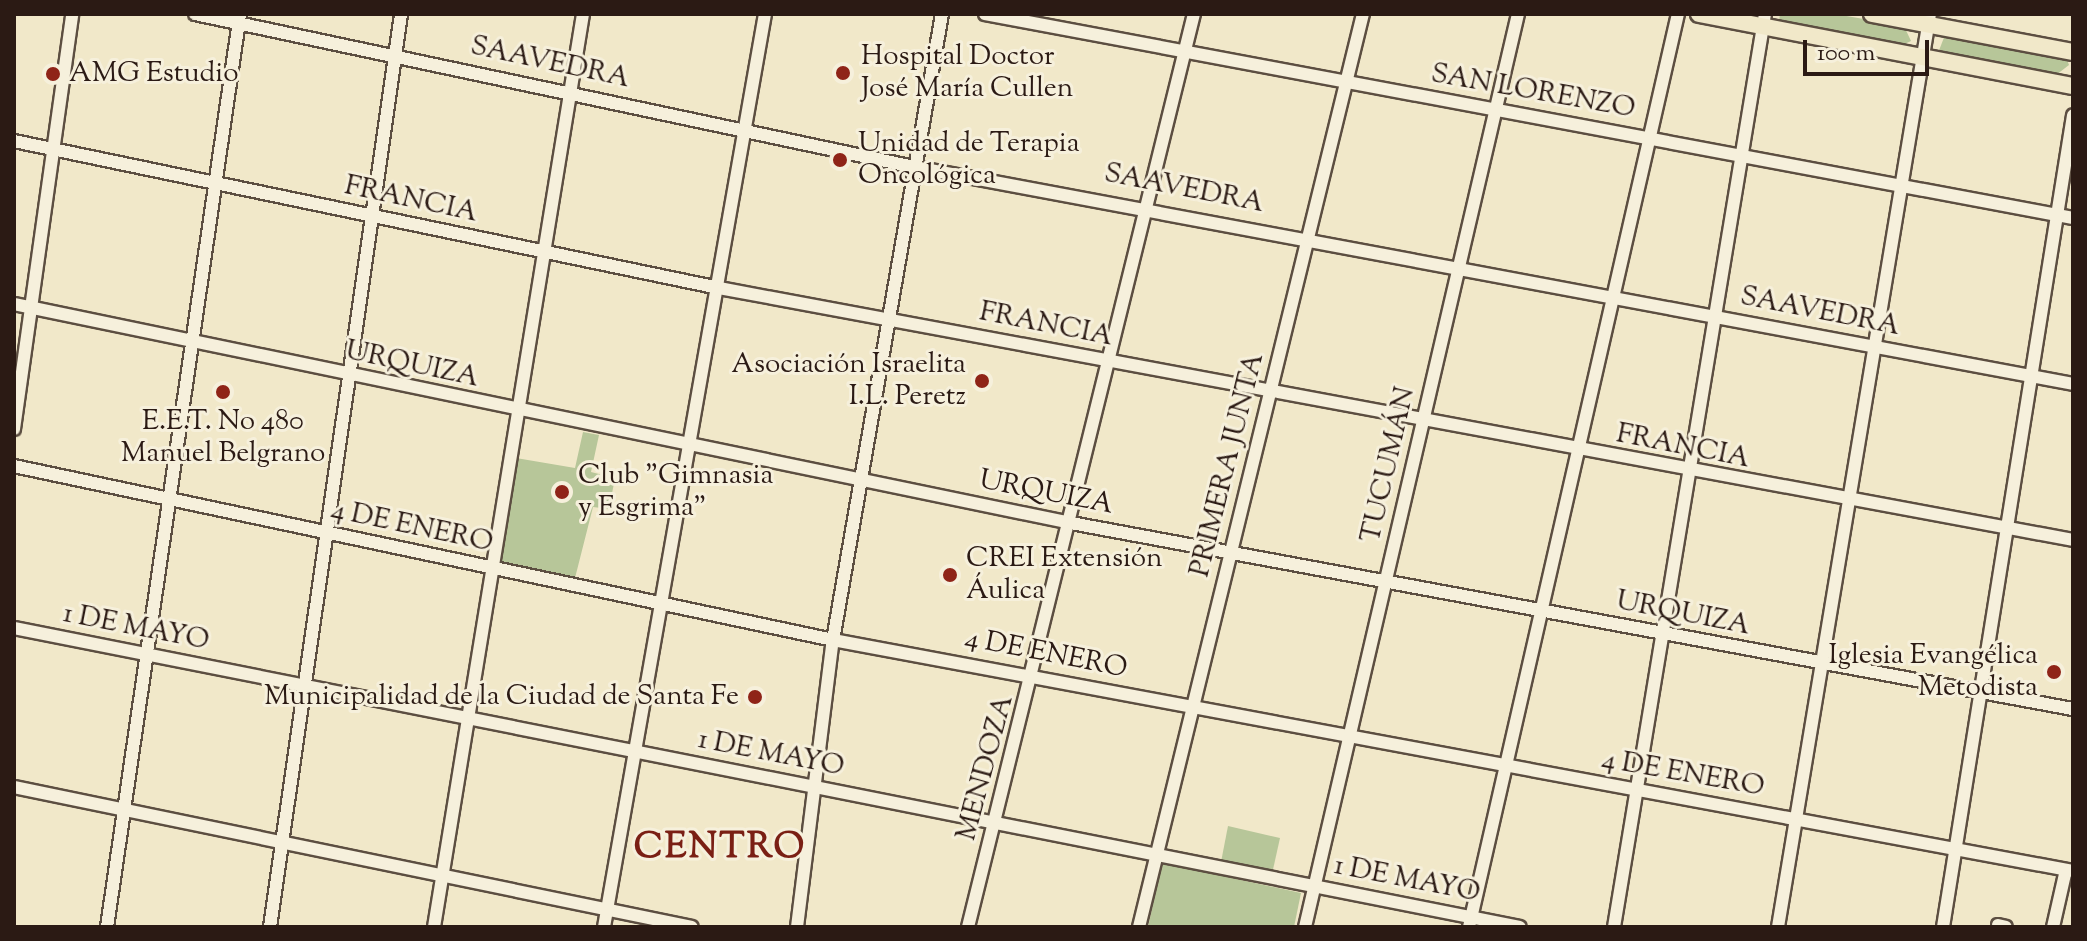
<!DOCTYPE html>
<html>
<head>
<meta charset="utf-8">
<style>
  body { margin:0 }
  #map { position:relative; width:2087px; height:941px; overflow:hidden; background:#f1e8c9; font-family:"Sorts Mill Goudy",serif }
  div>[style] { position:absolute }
  .green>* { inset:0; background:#b7c699 }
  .roads { filter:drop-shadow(2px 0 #5c4e41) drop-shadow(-2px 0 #5c4e41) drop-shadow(0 2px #5c4e41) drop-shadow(0 -2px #5c4e41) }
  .minor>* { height:12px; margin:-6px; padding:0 6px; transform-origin:6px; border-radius:6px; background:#f6f0dc }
  .major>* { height:16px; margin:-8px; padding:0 8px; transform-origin:8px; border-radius:8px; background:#f1e8c9 }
  .dots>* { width:22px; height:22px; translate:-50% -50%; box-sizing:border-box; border:4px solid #f6f0dc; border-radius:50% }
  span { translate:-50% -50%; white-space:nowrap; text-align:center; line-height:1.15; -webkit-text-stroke:6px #f6f0dc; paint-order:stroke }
  .poi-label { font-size:28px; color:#2b1a14 }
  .left { translate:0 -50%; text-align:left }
  .right { translate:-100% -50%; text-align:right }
  .street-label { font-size:28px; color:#2b1a14 }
  .district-label { font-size:36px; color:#7a1f14; font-weight:700; letter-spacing:2px }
  .frame { position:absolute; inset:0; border:16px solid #2b1a14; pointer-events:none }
  .scale { position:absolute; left:1803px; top:40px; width:126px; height:36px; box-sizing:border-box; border:4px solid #2b1a14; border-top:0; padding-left:10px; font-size:24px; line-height:28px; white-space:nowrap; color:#2b1a14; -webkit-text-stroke:6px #f6f0dc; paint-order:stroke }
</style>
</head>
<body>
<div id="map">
  <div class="green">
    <div style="clip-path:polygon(1835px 14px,1904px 26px,1911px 41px,1900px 46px,1779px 21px,1780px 14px)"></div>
    <div style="clip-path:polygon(1945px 35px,2066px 57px,2069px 65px,2056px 75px,1938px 53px)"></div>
    <div style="clip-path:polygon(583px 432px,599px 435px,591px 472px,615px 478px,609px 509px,593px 507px,575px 578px,501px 563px,516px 458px,575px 468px)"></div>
    <div style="clip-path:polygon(1228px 826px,1280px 838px,1272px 874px,1221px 862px)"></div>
    <div style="clip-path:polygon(1162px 863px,1301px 893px,1294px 927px,1148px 927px)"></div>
  </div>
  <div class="roads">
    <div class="minor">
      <div style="left:195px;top:14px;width:735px;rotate:12.01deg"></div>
      <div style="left:914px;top:167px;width:1179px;rotate:10.6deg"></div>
      <div style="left:985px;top:14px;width:1107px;rotate:10.62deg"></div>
      <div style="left:14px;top:141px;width:720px;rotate:11.78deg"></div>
      <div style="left:719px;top:288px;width:1377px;rotate:10.54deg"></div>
      <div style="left:14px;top:304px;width:1079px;rotate:11.71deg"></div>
      <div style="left:1071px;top:523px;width:1019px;rotate:10.52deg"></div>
      <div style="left:14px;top:429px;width:419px;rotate:-82deg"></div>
      <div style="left:14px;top:466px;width:837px;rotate:11.99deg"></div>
      <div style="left:833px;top:640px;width:1261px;rotate:10.55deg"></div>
      <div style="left:14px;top:628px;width:1535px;rotate:11.23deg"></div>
      <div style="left:14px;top:787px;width:692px;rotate:11.67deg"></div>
      <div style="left:1998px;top:925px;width:8px;rotate:14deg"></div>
      <div style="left:107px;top:927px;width:923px;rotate:-81.71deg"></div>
      <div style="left:270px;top:927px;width:922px;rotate:-81.83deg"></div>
      <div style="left:434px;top:927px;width:925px;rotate:-80.73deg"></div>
      <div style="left:604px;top:927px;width:927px;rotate:-80deg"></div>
      <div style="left:797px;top:927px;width:289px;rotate:-82.9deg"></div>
      <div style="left:833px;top:640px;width:635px;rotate:-80.12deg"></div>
      <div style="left:968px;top:927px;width:941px;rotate:-76.1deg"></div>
      <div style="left:1139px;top:927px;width:940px;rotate:-76.22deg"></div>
      <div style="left:1305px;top:927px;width:938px;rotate:-76.87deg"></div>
      <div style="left:1469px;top:927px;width:937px;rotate:-77.11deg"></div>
      <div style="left:1614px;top:927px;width:925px;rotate:-80.61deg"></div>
      <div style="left:1778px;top:927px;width:926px;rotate:-80.55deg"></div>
      <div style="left:1943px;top:927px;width:822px;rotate:-80.9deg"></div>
      <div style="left:2053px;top:927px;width:58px;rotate:-77.2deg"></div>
    </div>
    <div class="major">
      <div style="left:1699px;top:14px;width:381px;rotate:10.9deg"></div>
      <div style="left:1872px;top:14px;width:205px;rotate:10.7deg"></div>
    </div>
  </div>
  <div class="dots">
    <div style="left:843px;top:73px;background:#8f2418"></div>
    <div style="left:53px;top:74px;background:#8f2418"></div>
    <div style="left:840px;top:160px;background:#8f2418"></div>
    <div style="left:982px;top:381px;background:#8f2418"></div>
    <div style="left:223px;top:392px;background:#8f2418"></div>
    <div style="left:562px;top:492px;background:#8f2418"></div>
    <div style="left:950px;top:575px;background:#8f2418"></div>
    <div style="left:2054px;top:672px;background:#8f2418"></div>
    <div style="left:755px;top:697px;background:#8f2418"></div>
  </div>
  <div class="poi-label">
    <span class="left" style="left:861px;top:73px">Hospital Doctor<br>José María Cullen</span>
    <span class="left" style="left:69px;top:74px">AMG Estudio</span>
    <span class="left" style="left:858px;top:160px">Unidad de Terapia<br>Oncológica</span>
    <span class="right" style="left:966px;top:381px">Asociación Israelita<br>I.L. Peretz</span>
    <span style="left:223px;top:438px">E.E.T. No 480<br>Manuel Belgrano</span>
    <span class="left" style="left:578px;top:492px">Club "Gimnasia<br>y Esgrima"</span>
    <span class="left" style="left:966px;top:575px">CREI Extensión<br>Áulica</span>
    <span class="right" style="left:2038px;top:672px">Iglesia Evangélica<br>Metodista</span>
    <span class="right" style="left:739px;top:697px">Municipalidad de la Ciudad de Santa Fe</span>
  </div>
  <div class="street-label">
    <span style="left:550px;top:63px;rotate:12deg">SAAVEDRA</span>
    <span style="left:1533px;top:92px;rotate:10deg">SAN LORENZO</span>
    <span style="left:1184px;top:189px;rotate:11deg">SAAVEDRA</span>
    <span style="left:411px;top:200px;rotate:12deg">FRANCIA</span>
    <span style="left:1820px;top:312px;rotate:11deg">SAAVEDRA</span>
    <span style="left:1046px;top:325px;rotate:11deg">FRANCIA</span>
    <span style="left:412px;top:365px;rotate:12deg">URQUIZA</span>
    <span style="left:1683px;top:447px;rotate:11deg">FRANCIA</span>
    <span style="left:1228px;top:465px;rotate:-76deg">PRIMERA JUNTA</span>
    <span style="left:1389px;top:465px;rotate:-77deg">TUCUMÁN</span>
    <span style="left:1046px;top:493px;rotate:11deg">URQUIZA</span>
    <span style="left:412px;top:527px;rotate:12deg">4 DE ENERO</span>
    <span style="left:1683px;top:614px;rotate:11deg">URQUIZA</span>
    <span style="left:136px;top:628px;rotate:11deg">1 DE MAYO</span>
    <span style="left:1046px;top:654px;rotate:11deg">4 DE ENERO</span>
    <span style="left:771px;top:754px;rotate:11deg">1 DE MAYO</span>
    <span style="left:986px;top:768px;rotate:-75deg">MENDOZA</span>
    <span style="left:1683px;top:774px;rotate:10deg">4 DE ENERO</span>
    <span style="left:1407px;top:880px;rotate:11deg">1 DE MAYO</span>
  </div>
  <div class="district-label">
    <span style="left:720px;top:849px">CENTRO</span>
  </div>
  <div class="frame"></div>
  <div class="scale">100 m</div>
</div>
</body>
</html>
